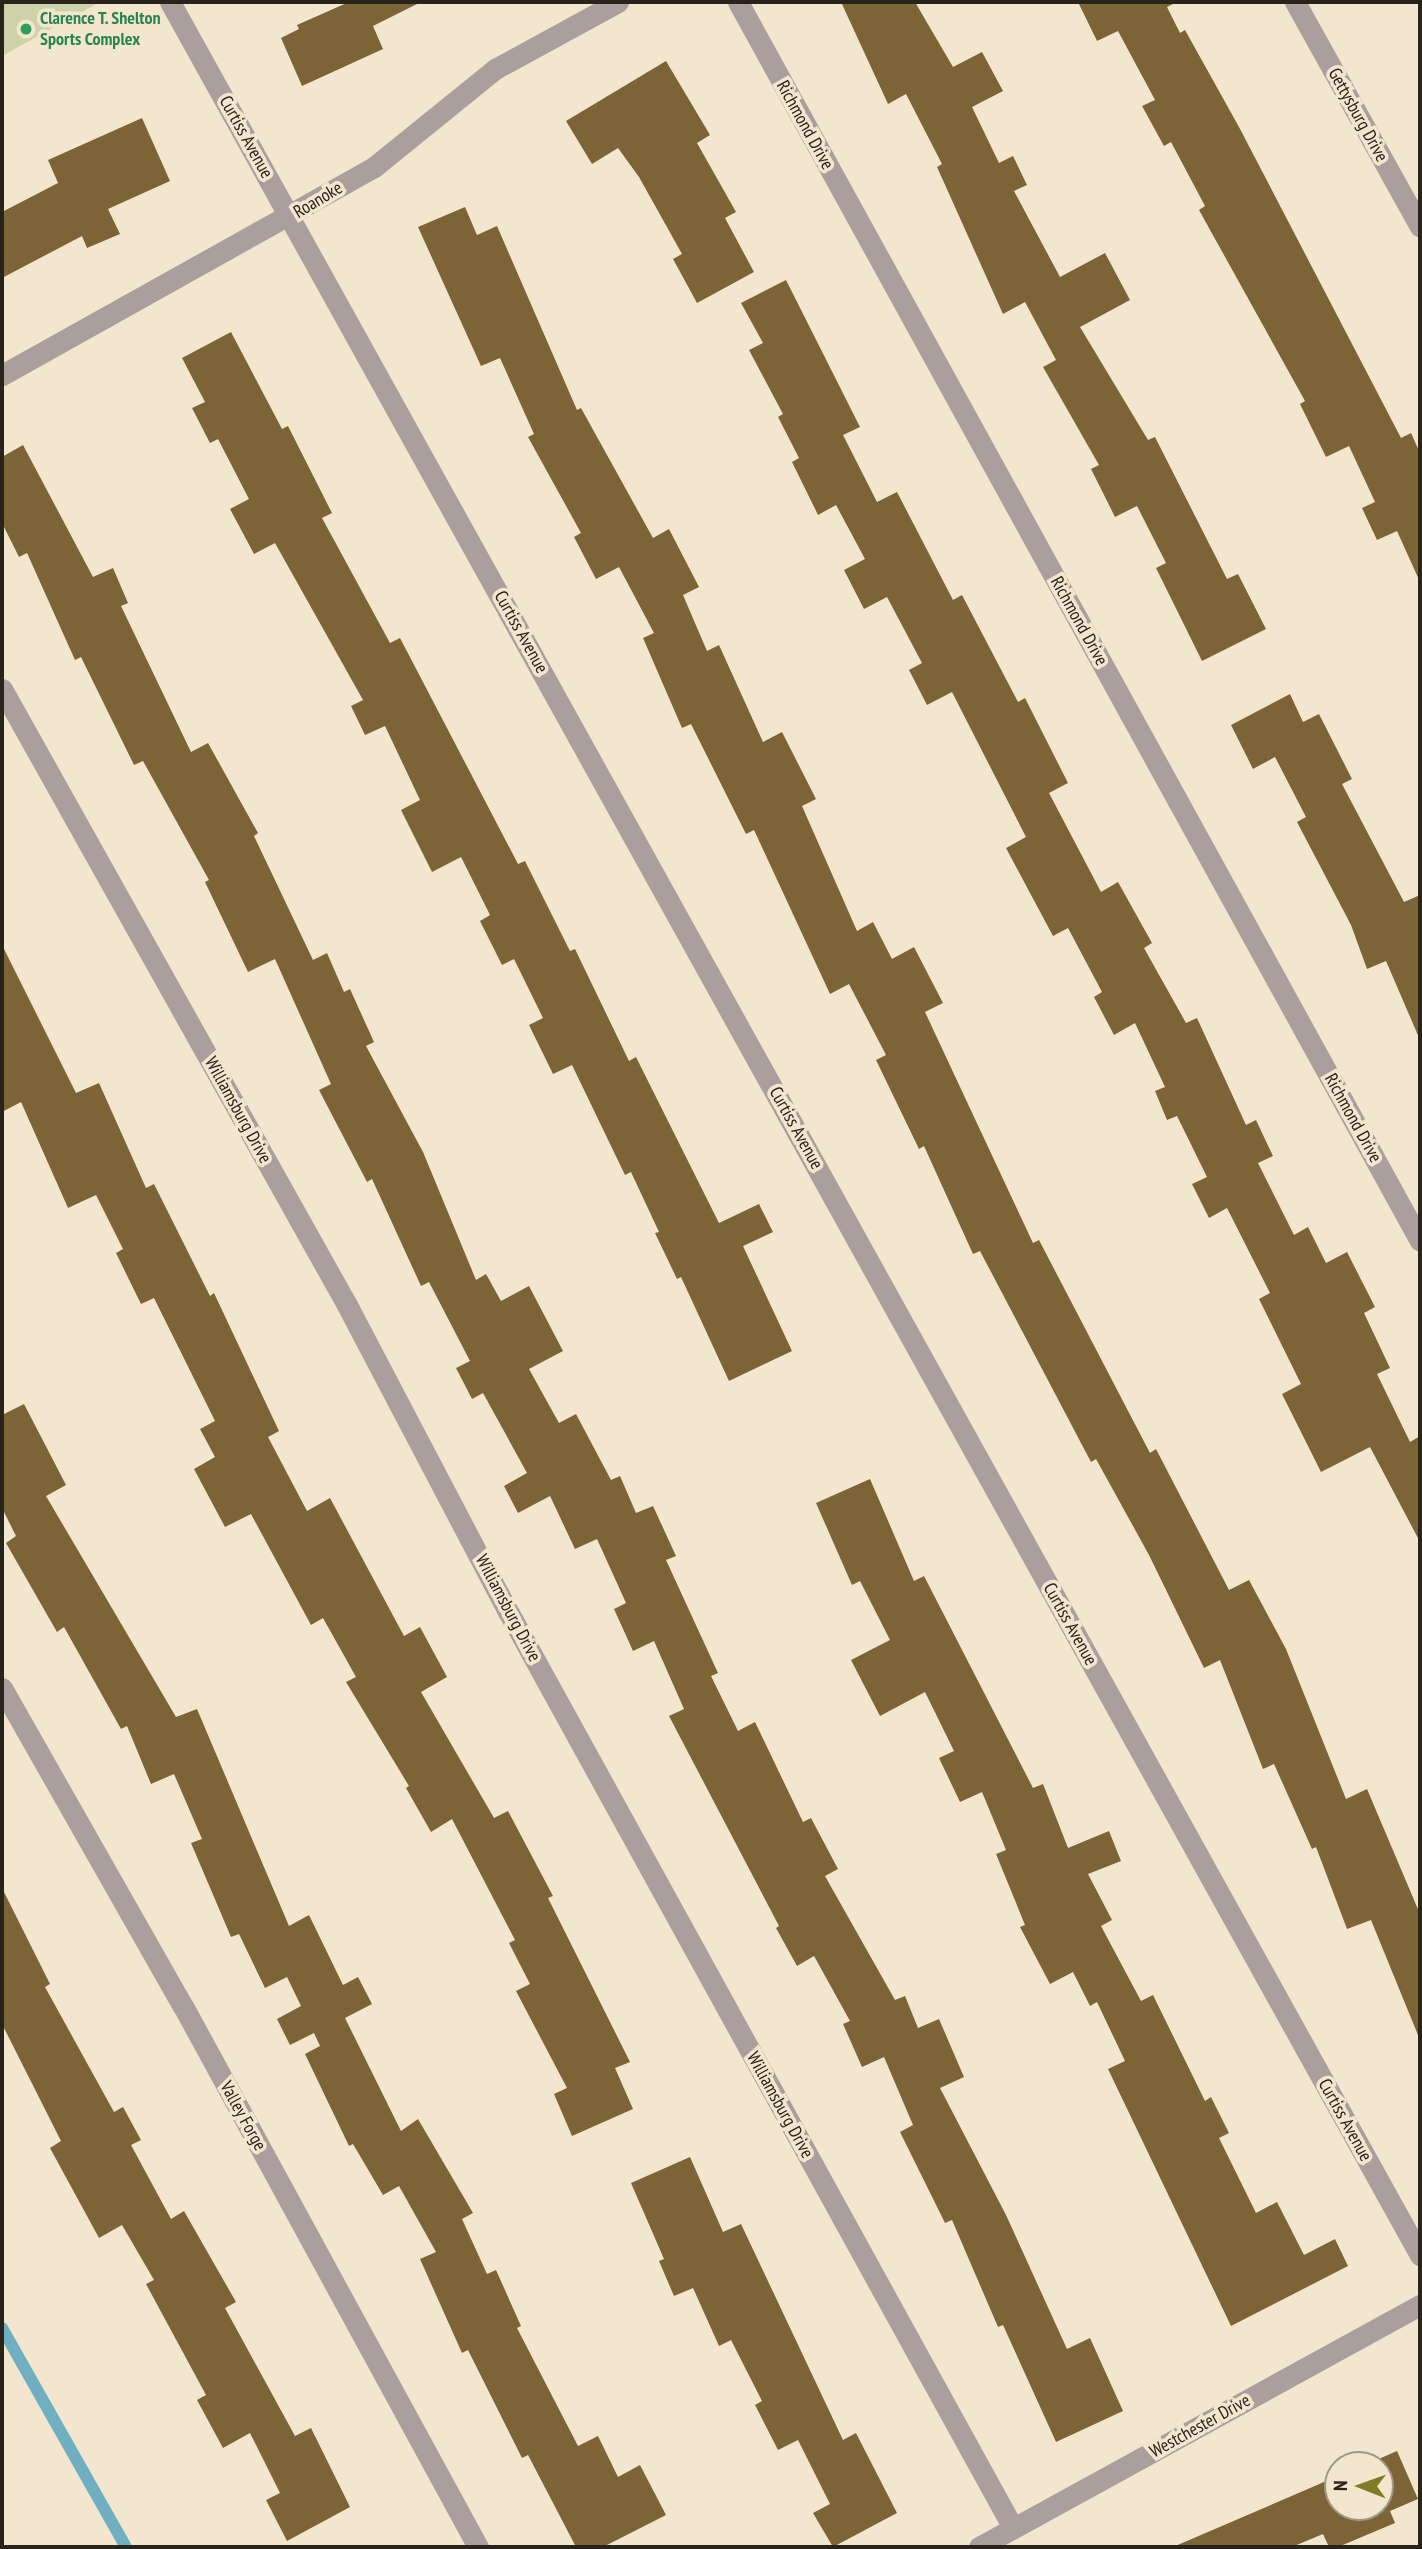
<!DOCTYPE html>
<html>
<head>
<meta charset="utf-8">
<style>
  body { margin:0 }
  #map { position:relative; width:1422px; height:2549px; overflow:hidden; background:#f3e6cf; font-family:"PT Sans Narrow",sans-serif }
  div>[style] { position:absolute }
  .green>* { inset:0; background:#cdd2a8 }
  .stream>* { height:12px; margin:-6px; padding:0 6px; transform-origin:6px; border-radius:6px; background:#70aec1 }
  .building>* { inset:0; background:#7d6437 }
  .minor>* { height:21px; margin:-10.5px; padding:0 10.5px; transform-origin:10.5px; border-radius:10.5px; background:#ab9f9d }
  .dots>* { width:19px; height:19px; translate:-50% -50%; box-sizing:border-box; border:4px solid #f3e6cf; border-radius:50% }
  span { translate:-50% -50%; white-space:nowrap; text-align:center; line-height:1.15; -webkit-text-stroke:7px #f3e6cf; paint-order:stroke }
  .leisure-label { font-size:18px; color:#27864d; font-weight:700 }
  .left { translate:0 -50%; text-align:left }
  .street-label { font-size:18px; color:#28231b }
  .frame { position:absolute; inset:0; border:4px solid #28231b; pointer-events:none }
  .north { position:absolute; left:1324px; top:2451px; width:70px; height:70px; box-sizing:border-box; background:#f3e6cf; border:2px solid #a29887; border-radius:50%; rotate:271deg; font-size:19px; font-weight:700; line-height:28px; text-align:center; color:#28231b }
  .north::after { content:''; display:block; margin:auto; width:24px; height:32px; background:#7e7d25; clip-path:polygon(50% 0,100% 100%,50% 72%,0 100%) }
</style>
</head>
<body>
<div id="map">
  <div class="green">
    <div style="clip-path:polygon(2px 2px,100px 2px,2px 56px)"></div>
  </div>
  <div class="stream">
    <div style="left:2px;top:2328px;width:252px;rotate:60.5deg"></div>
  </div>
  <div class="building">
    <div style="clip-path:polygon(349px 2px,421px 2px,373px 26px,383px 49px,302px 86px,281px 38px,299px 29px,297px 25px)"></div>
    <div style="clip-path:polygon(841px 2px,915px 2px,953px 67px,982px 52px,1003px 91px,972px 107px,999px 163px,1013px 156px,1027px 185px,1014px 191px,1060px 277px,1105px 253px,1130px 300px,1080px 327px,1148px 440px,1155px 437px,1227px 579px,1238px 574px,1266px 629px,1202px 661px,1156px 568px,1166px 563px,1137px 506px,1115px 517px,1091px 469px,1099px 465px,1043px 367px,1056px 360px,1025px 302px,1003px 314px,937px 167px,942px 164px,906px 94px,888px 104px)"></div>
    <div style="clip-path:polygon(1078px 2px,1177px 2px,1167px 7px,1180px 33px,1185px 30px,1239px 127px,1401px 438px,1411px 433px,1420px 453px,1420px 582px,1397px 531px,1377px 540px,1362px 508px,1375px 502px,1349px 446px,1326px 457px,1300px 404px,1305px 401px,1199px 210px,1205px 206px,1171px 142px,1164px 146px,1142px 106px,1155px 100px,1118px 31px,1097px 41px)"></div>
    <div style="clip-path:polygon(666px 61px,710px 135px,697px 143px,736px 212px,725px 218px,754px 272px,697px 303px,673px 259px,682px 254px,639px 177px,618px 148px,592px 164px,566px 121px)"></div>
    <div style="clip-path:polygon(142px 118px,170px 181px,108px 209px,120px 234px,87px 248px,82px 236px,2px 278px,2px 212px,58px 183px,48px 160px)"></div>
    <div style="clip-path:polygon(465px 207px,477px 235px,497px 226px,577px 410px,581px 408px,653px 538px,669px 529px,699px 587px,683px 595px,707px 651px,719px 645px,763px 742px,782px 732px,816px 799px,802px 806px,857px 931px,873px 922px,892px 959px,914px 947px,943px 1003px,925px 1012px,1033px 1243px,1039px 1240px,1150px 1453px,1156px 1449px,1229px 1590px,1249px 1580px,1286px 1649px,1346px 1799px,1367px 1789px,1420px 1914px,1420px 2040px,1371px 1920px,1347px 1929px,1316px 1847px,1312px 1849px,1274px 1764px,1263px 1769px,1220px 1660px,1204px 1668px,1149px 1555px,1096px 1459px,1091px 1462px,980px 1251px,973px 1254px,924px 1146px,919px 1149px,876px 1060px,886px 1055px,849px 984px,830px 994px,754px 830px,746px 834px,691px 724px,682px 728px,643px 638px,654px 633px,619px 567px,596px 579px,574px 537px,581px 533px,528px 437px,534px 434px,500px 358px,481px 366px,418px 227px)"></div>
    <div style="clip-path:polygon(786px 280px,860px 427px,843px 435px,877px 502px,897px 492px,953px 600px,962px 595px,1018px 702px,1025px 698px,1068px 783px,1049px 793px,1101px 892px,1118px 882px,1152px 943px,1144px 948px,1186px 1023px,1197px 1018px,1246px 1125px,1256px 1120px,1273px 1156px,1258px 1163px,1294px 1235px,1308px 1227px,1326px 1263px,1347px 1252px,1375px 1307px,1364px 1313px,1390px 1368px,1377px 1374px,1410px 1442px,1420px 1436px,1420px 1542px,1370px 1447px,1321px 1472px,1282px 1394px,1301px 1384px,1259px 1299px,1270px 1293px,1227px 1208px,1209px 1218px,1192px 1184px,1207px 1177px,1177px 1116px,1167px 1120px,1155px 1091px,1165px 1087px,1135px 1023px,1114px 1035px,1094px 997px,1102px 992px,1068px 928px,1053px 936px,1006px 848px,1026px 837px,952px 692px,927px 705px,909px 670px,922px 663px,887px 597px,864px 609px,844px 570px,865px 559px,836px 505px,818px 515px,792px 462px,799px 458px,778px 417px,783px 414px,749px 350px,763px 343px,741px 303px)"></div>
    <div style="clip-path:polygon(231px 332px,282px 429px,288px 426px,332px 513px,322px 518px,390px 643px,400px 638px,518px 864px,525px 861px,570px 951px,575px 949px,629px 1061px,636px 1057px,719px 1223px,759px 1204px,773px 1232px,743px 1246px,792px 1351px,729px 1381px,681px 1277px,677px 1279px,655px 1233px,659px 1232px,631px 1172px,625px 1175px,572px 1065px,553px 1074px,529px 1025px,543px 1018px,514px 959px,502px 965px,480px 921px,490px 915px,461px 857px,432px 872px,401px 810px,420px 800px,385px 726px,365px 735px,351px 706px,363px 700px,275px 543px,254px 554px,230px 509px,249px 499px,218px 439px,210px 443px,192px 408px,205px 402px,182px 358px)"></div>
    <div style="clip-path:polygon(23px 445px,93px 577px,113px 568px,128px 603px,121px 606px,191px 752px,208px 743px,258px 833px,254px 836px,313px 960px,327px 953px,344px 992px,350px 989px,374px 1042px,366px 1046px,423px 1152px,476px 1280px,486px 1274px,501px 1301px,529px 1286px,563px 1351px,529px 1369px,559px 1423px,576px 1414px,611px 1480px,620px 1476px,636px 1513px,653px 1506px,676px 1556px,666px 1560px,718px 1673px,711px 1676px,738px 1731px,755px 1722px,803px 1822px,811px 1818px,838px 1869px,825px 1876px,895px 2000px,905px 1996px,918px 2028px,939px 2019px,964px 2077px,940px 2088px,1006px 2215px,1067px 2349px,1090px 2338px,1123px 2411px,1056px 2442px,1003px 2325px,998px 2327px,952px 2220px,945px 2223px,900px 2132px,913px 2125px,884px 2057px,862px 2067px,843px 2024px,850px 2021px,814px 1956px,797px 1966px,776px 1928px,779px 1926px,669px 1716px,684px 1709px,654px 1641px,633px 1651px,614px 1609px,626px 1603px,597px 1539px,575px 1549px,550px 1496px,518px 1513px,504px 1486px,527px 1473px,483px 1393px,472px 1399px,456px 1368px,470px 1361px,429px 1282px,421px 1286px,372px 1179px,367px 1182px,319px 1090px,331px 1084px,275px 959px,248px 972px,205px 882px,209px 880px,143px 761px,134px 765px,81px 657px,75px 660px,27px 553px,19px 557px,2px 523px,2px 457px)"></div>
    <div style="clip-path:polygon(1290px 694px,1303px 722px,1319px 714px,1352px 779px,1342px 784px,1404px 902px,1420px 895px,1420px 1040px,1386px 961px,1367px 969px,1351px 925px,1297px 822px,1306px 817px,1275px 757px,1253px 769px,1231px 725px)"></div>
    <div style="clip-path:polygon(2px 945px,76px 1093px,99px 1083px,146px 1188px,154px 1184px,210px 1296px,214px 1293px,279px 1431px,268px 1437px,307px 1511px,330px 1498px,404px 1636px,420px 1627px,447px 1677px,421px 1692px,494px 1818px,508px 1811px,553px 1896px,548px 1898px,630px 2062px,615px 2068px,633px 2109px,572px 2136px,554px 2094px,567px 2088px,516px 1991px,530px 1984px,509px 1943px,515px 1940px,452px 1819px,431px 1832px,406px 1788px,409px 1786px,346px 1682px,356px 1677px,323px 1618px,311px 1625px,251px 1514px,225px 1527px,194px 1469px,215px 1457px,200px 1429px,215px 1421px,154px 1298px,141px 1304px,116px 1253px,123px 1249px,96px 1195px,68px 1208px,21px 1102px,2px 1112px)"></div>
    <div style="clip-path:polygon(24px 1404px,66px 1485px,46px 1496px,176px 1717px,197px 1709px,289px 1926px,309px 1915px,343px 1985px,358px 1977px,372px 2004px,345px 2018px,401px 2131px,418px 2119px,473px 2213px,462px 2219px,487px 2274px,496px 2270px,521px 2326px,517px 2328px,578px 2446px,598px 2436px,618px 2477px,640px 2465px,666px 2515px,603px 2547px,576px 2547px,528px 2455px,522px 2458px,468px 2350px,462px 2353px,420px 2259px,436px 2252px,399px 2186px,383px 2195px,353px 2144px,349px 2146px,305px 2054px,320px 2046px,314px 2033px,290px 2045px,277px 2019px,301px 2006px,287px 1977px,265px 1988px,239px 1934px,231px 1937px,191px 1843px,202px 1839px,174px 1774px,151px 1784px,127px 1726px,121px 1729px,64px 1627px,57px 1632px,6px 1543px,16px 1536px,2px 1508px,2px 1415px)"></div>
    <div style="clip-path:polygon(870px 1479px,914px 1581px,924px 1576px,1033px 1788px,1043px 1784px,1068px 1848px,1109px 1831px,1121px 1861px,1088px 1874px,1112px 1920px,1101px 1926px,1141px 2001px,1153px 1995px,1205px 2101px,1211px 2097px,1229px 2133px,1219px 2138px,1256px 2213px,1277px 2202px,1304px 2255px,1335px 2239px,1348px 2266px,1231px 2326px,1108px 2069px,1125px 2061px,1097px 2002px,1090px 2006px,1073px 1972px,1050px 1984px,1020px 1927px,1025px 1925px,996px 1854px,1006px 1850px,982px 1792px,960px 1802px,939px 1758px,954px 1751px,925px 1692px,880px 1716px,851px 1660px,890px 1640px,860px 1581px,852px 1585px,816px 1503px)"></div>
    <div style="clip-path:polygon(2px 1888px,50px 1984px,45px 1987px,114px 2112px,123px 2107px,141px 2140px,131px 2145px,171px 2219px,184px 2211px,236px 2302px,225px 2308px,295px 2436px,311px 2428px,350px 2507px,287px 2541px,266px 2500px,280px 2493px,250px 2433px,223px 2448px,197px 2400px,206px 2395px,146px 2284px,154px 2280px,122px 2225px,99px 2238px,50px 2148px,61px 2141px,2px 2024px)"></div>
    <div style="clip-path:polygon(690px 2157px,723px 2232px,741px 2224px,843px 2440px,856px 2433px,897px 2513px,833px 2547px,813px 2513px,830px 2504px,798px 2440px,778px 2450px,755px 2405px,762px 2401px,731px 2340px,719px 2346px,693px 2288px,674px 2296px,659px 2261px,664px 2259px,631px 2183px)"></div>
    <div style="clip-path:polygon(1397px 2451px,1418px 2499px,1390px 2511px,1395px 2523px,1338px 2547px,1329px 2547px,1323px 2534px,1292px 2547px,1173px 2547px,1338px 2476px,1338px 2507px,1380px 2507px,1380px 2465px,1365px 2465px)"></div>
  </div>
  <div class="minor">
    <div style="left:170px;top:2px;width:2577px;rotate:60.98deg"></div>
    <div style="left:738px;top:2px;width:1414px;rotate:61.17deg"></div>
    <div style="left:1295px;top:2px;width:257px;rotate:60.9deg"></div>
    <div style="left:2px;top:375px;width:426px;rotate:-29.2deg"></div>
    <div style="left:374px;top:167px;width:156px;rotate:-39deg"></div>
    <div style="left:495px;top:69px;width:140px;rotate:-28.6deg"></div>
    <div style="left:2px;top:689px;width:706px;rotate:60.75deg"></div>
    <div style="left:347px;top:1305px;width:348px;rotate:62.3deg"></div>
    <div style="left:509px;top:1613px;width:1045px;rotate:61.15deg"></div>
    <div style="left:2px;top:1688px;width:366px;rotate:60.4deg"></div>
    <div style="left:183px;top:2006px;width:616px;rotate:61.4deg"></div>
    <div style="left:979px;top:2547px;width:503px;rotate:-28.76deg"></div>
  </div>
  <div class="dots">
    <div style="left:26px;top:29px;background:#2e9e5b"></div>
  </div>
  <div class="leisure-label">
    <span class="left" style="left:40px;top:29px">Clarence T. Shelton<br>Sports Complex</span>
  </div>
  <div class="street-label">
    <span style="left:1358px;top:115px;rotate:61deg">Gettysburg Drive</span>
    <span style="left:805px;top:125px;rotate:61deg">Richmond Drive</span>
    <span style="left:246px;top:137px;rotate:61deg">Curtiss Avenue</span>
    <span style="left:318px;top:200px;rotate:-31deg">Roanoke</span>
    <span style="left:1079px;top:621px;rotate:61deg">Richmond Drive</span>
    <span style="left:521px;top:632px;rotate:61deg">Curtiss Avenue</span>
    <span style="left:238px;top:1110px;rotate:61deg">Williamsburg Drive</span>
    <span style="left:1353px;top:1118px;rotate:61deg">Richmond Drive</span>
    <span style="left:796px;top:1128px;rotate:61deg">Curtiss Avenue</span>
    <span style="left:508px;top:1608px;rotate:62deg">Williamsburg Drive</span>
    <span style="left:1070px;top:1624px;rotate:61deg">Curtiss Avenue</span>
    <span style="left:780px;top:2105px;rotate:61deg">Williamsburg Drive</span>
    <span style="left:243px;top:2116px;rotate:61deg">Valley Forge</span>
    <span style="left:1345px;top:2120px;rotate:61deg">Curtiss Avenue</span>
    <span style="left:1200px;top:2426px;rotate:-29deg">Westchester Drive</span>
  </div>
  <div class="frame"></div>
  <div class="north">N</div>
</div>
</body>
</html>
